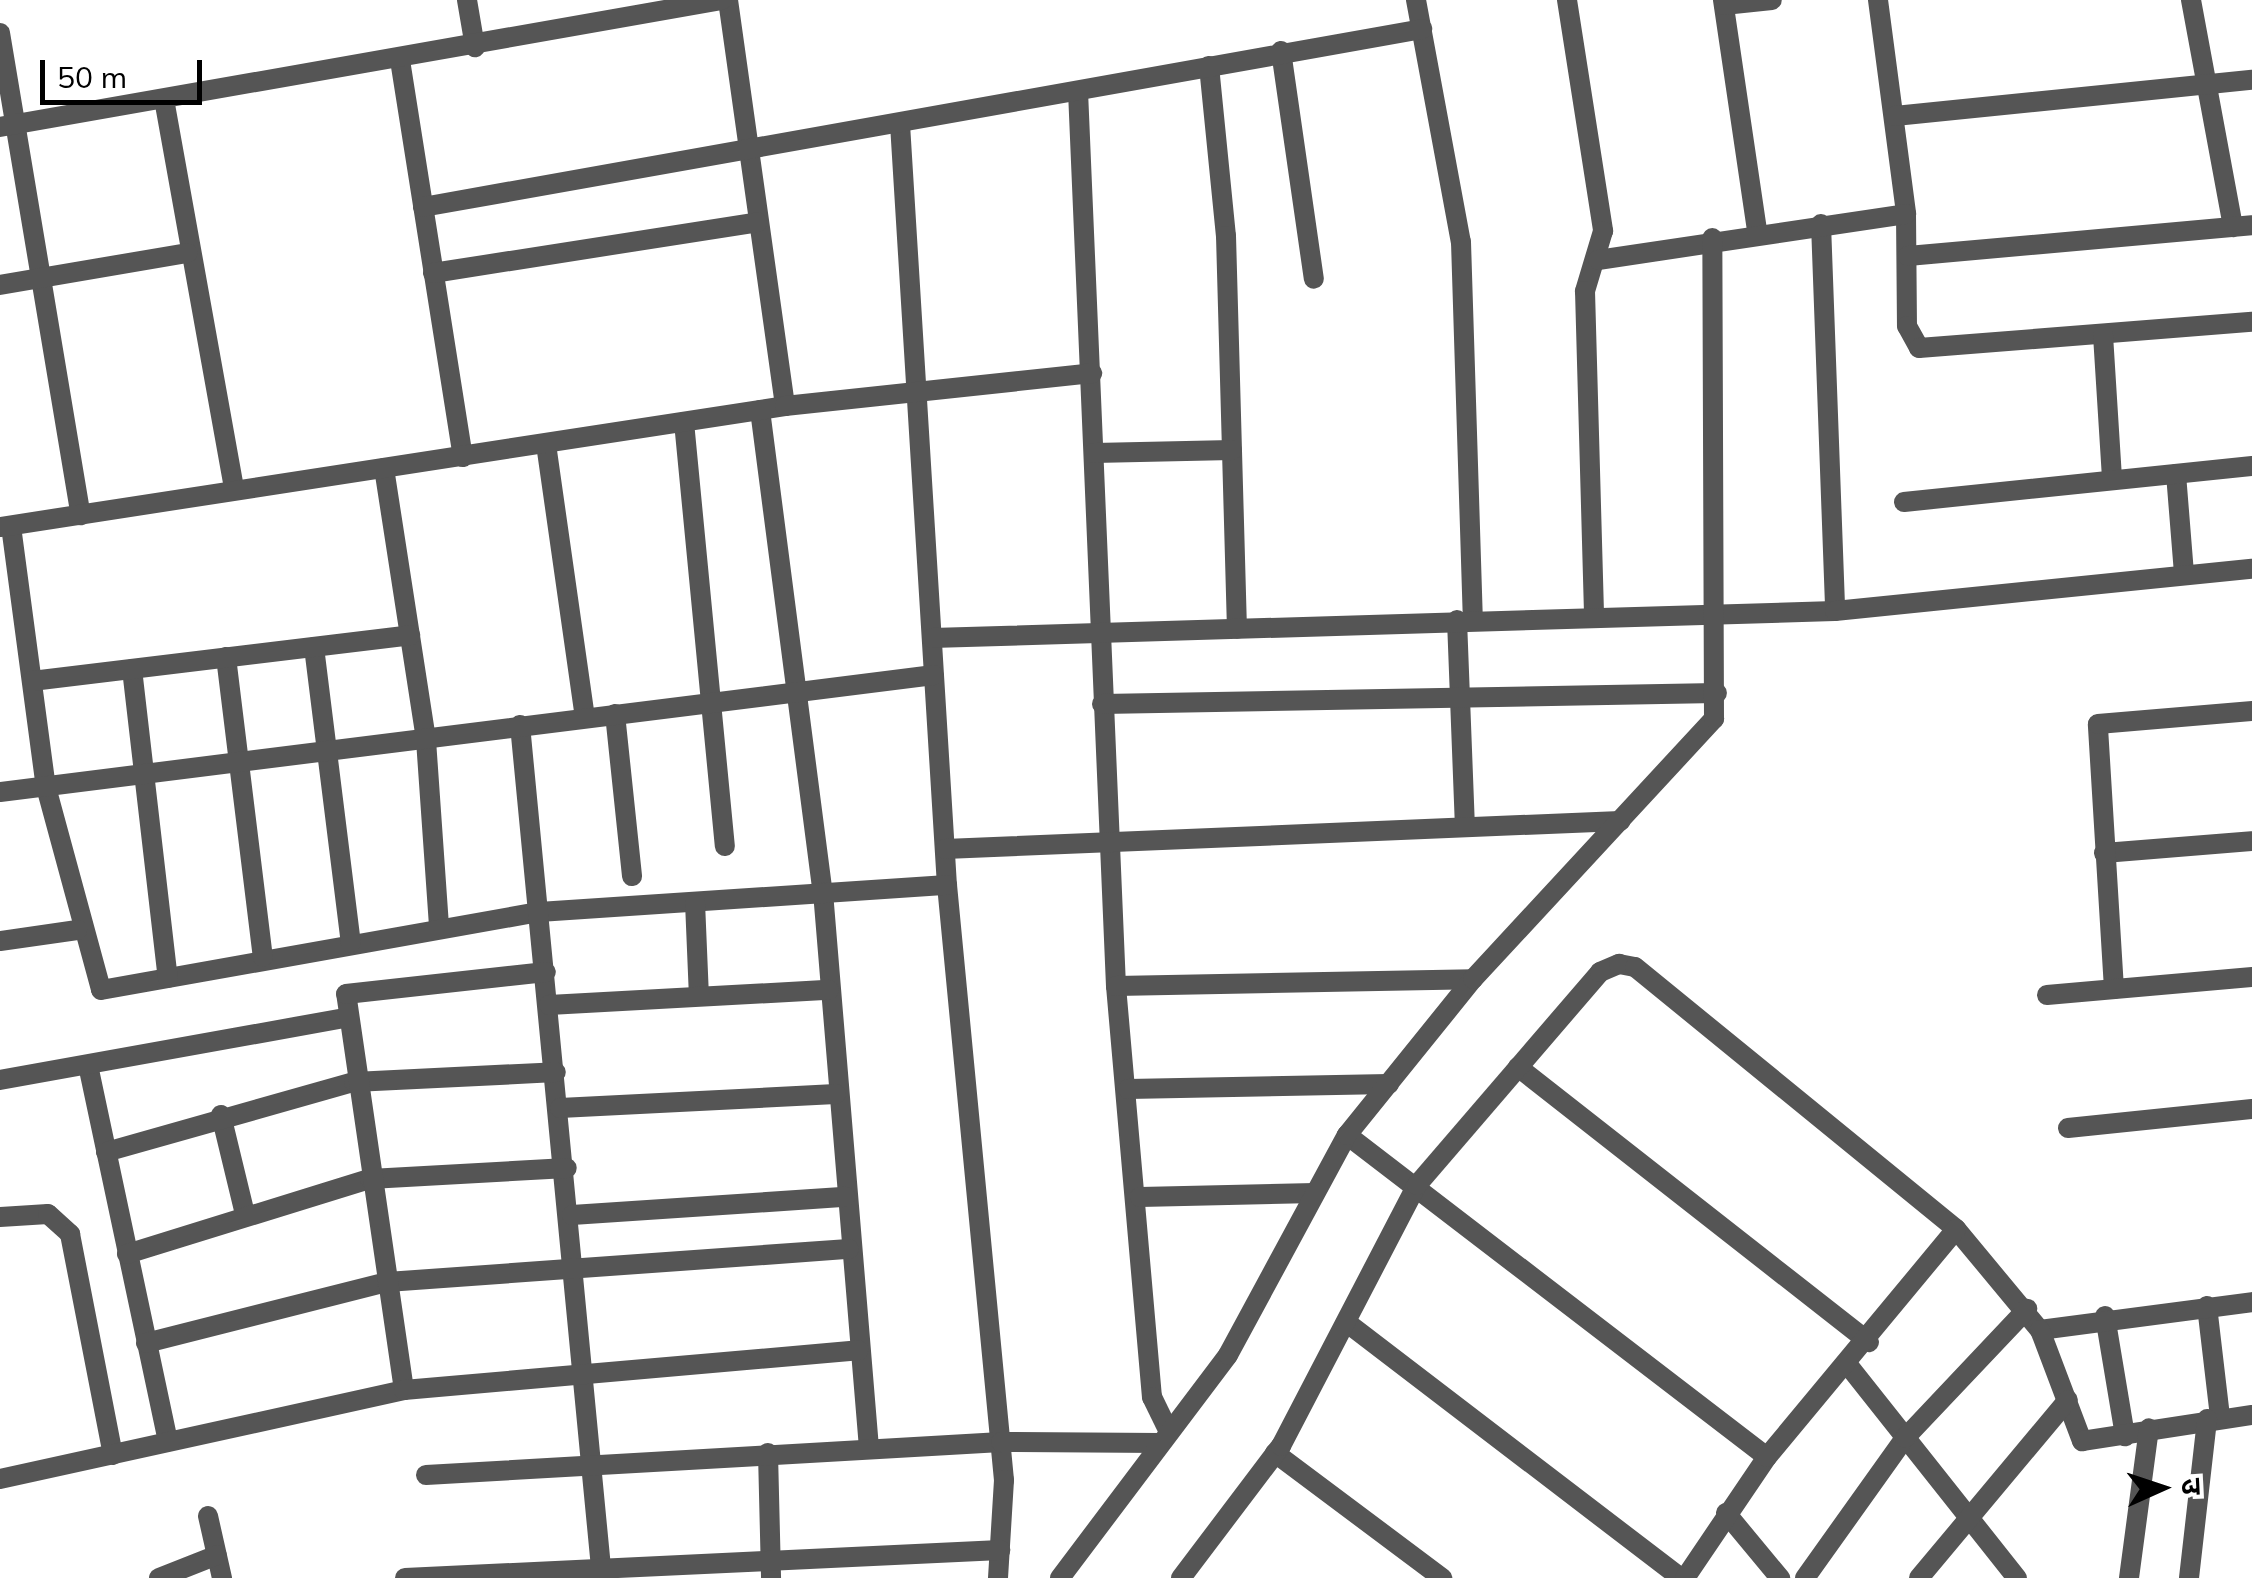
<!DOCTYPE html>
<html>
<head>
<meta charset="utf-8">
<style>
  body { margin:0 }
  #map { position:relative; width:2252px; height:1578px; overflow:hidden; background:#fff; font-family:Mulish,"Noto Sans Devanagari",sans-serif }
  div>[style] { position:absolute }
  .street>* { height:20px; margin:-10px; padding:0 10px; transform-origin:10px; border-radius:10px; background:#555 }
  span { translate:-50% -50%; white-space:nowrap; text-align:center; line-height:1.15; -webkit-text-stroke:8px #fff; paint-order:stroke }
  .north { position:absolute; left:2112px; top:1438px; width:100px; height:100px; -webkit-text-stroke:8px #fff; paint-order:stroke; rotate:87deg; font-size:28px; font-weight:700; line-height:40px; text-align:center; color:#000 }
  .north::after { content:''; display:block; margin:auto; width:35px; height:45px; background:#000; clip-path:polygon(50% 0,100% 100%,50% 72%,0 100%) }
  .scale { position:absolute; left:40px; top:60px; width:162px; height:45px; box-sizing:border-box; border:5px solid #000; border-top:0; padding-left:12px; font-size:30px; line-height:35px; white-space:nowrap; color:#000; -webkit-text-stroke:8px #fff; paint-order:stroke }
</style>
</head>
<body>
<div id="map">
  <div class="street">
    <div style="left:467px;top:0;width:48px;rotate:80.3deg"></div>
    <div style="left:728px;top:0;width:410px;rotate:82deg"></div>
    <div style="left:1416px;top:0;width:246px;rotate:79.5deg"></div>
    <div style="left:1461px;top:242px;width:377px;rotate:88.2deg"></div>
    <div style="left:1567px;top:0;width:234px;rotate:81.1deg"></div>
    <div style="left:1603px;top:231px;width:63px;rotate:106.7deg"></div>
    <div style="left:1585px;top:291px;width:325px;rotate:88.4deg"></div>
    <div style="left:1723px;top:0;width:233px;rotate:81.6deg"></div>
    <div style="left:1878px;top:0;width:216px;rotate:82.5deg"></div>
    <div style="left:1906px;top:214px;width:112px;rotate:89.5deg"></div>
    <div style="left:1907px;top:326px;width:25px;rotate:61deg"></div>
    <div style="left:1919px;top:348px;width:334px;rotate:-4.5deg"></div>
    <div style="left:2191px;top:0;width:231px;rotate:79.5deg"></div>
    <div style="left:1724px;top:5px;width:48px;rotate:-5.9deg"></div>
    <div style="left:0;top:33px;width:489px;rotate:80.5deg"></div>
    <div style="left:1281px;top:51px;width:230px;rotate:81.8deg"></div>
    <div style="left:400px;top:60px;width:402px;rotate:81deg"></div>
    <div style="left:1209px;top:66px;width:171px;rotate:84.3deg"></div>
    <div style="left:1226px;top:236px;width:393px;rotate:88.4deg"></div>
    <div style="left:1078px;top:91px;width:896px;rotate:87.57deg"></div>
    <div style="left:1116px;top:986px;width:413px;rotate:85deg"></div>
    <div style="left:1152px;top:1397px;width:39px;rotate:64deg"></div>
    <div style="left:164px;top:99px;width:396px;rotate:79.8deg"></div>
    <div style="left:1895px;top:116px;width:359px;rotate:-5.8deg"></div>
    <div style="left:900px;top:124px;width:762px;rotate:86.47deg"></div>
    <div style="left:947px;top:885px;width:598px;rotate:84.53deg"></div>
    <div style="left:1004px;top:1480px;width:98px;rotate:93.5deg"></div>
    <div style="left:0;top:127px;width:733px;rotate:-9.98deg"></div>
    <div style="left:423px;top:207px;width:1015px;rotate:-10.1deg"></div>
    <div style="left:1821px;top:224px;width:387px;rotate:87.9deg"></div>
    <div style="left:1908px;top:256px;width:345px;rotate:-5.1deg"></div>
    <div style="left:1598px;top:260px;width:311px;rotate:-8.5deg"></div>
    <div style="left:433px;top:273px;width:328px;rotate:-8.9deg"></div>
    <div style="left:0;top:285px;width:190px;rotate:-9.7deg"></div>
    <div style="left:2103px;top:335px;width:145px;rotate:86.4deg"></div>
    <div style="left:760px;top:410px;width:486px;rotate:82.6deg"></div>
    <div style="left:823px;top:892px;width:558px;rotate:85.27deg"></div>
    <div style="left:684px;top:422px;width:426px;rotate:84.5deg"></div>
    <div style="left:546px;top:444px;width:276px;rotate:81.9deg"></div>
    <div style="left:1094px;top:453px;width:138px;rotate:-1.2deg"></div>
    <div style="left:384px;top:468px;width:275px;rotate:81.2deg"></div>
    <div style="left:426px;top:740px;width:188px;rotate:86deg"></div>
    <div style="left:2176px;top:474px;width:100px;rotate:85.4deg"></div>
    <div style="left:1904px;top:502px;width:350px;rotate:-5.9deg"></div>
    <div style="left:11px;top:526px;width:263px;rotate:82.4deg"></div>
    <div style="left:46px;top:787px;width:210px;rotate:74.8deg"></div>
    <div style="left:101px;top:990px;width:445px;rotate:-10.1deg"></div>
    <div style="left:539px;top:912px;width:409px;rotate:-3.8deg"></div>
    <div style="left:0;top:527px;width:794px;rotate:-8.76deg"></div>
    <div style="left:785px;top:406px;width:309px;rotate:-6.1deg"></div>
    <div style="left:1457px;top:620px;width:207px;rotate:87.8deg"></div>
    <div style="left:932px;top:638px;width:903px;rotate:-1.71deg"></div>
    <div style="left:1835px;top:611px;width:419px;rotate:-5.8deg"></div>
    <div style="left:314px;top:647px;width:298px;rotate:82.9deg"></div>
    <div style="left:226px;top:657px;width:302px;rotate:83deg"></div>
    <div style="left:132px;top:669px;width:311px;rotate:83.4deg"></div>
    <div style="left:32px;top:681px;width:381px;rotate:-6.9deg"></div>
    <div style="left:1102px;top:704px;width:615px;rotate:-1.02deg"></div>
    <div style="left:615px;top:714px;width:163px;rotate:84deg"></div>
    <div style="left:520px;top:725px;width:857px;rotate:84.51deg"></div>
    <div style="left:0;top:792px;width:941px;rotate:-7.14deg"></div>
    <div style="left:945px;top:849px;width:676px;rotate:-2.38deg"></div>
    <div style="left:2104px;top:853px;width:148px;rotate:-4.6deg"></div>
    <div style="left:695px;top:902px;width:94px;rotate:87.6deg"></div>
    <div style="left:0;top:941px;width:78px;rotate:-8.1deg"></div>
    <div style="left:1116px;top:986px;width:357px;rotate:-1.1deg"></div>
    <div style="left:2114px;top:989px;width:265px;rotate:-93.5deg"></div>
    <div style="left:2098px;top:724px;width:155px;rotate:-4.8deg"></div>
    <div style="left:2047px;top:995px;width:206px;rotate:-5deg"></div>
    <div style="left:549px;top:1005px;width:280px;rotate:-3.1deg"></div>
    <div style="left:88px;top:1065px;width:385px;rotate:78deg"></div>
    <div style="left:1518px;top:1067px;width:446px;rotate:38.1deg"></div>
    <div style="left:0;top:1080px;width:350px;rotate:-10.2deg"></div>
    <div style="left:1128px;top:1089px;width:261px;rotate:-1.1deg"></div>
    <div style="left:560px;top:1108px;width:276px;rotate:-2.9deg"></div>
    <div style="left:221px;top:1115px;width:102px;rotate:76.4deg"></div>
    <div style="left:2068px;top:1128px;width:185px;rotate:-5.9deg"></div>
    <div style="left:1347px;top:1135px;width:529px;rotate:37.48deg"></div>
    <div style="left:106px;top:1152px;width:258px;rotate:-15.8deg"></div>
    <div style="left:354px;top:1082px;width:202px;rotate:-2.8deg"></div>
    <div style="left:1140px;top:1197px;width:175px;rotate:-1.3deg"></div>
    <div style="left:572px;top:1215px;width:274px;rotate:-3.8deg"></div>
    <div style="left:0;top:1217px;width:48px;rotate:-3.6deg"></div>
    <div style="left:48px;top:1214px;width:30px;rotate:42deg"></div>
    <div style="left:70px;top:1234px;width:225px;rotate:79deg"></div>
    <div style="left:127px;top:1254px;width:254px;rotate:-17.2deg"></div>
    <div style="left:370px;top:1179px;width:197px;rotate:-3.2deg"></div>
    <div style="left:2207px;top:1306px;width:112px;rotate:83.3deg"></div>
    <div style="left:2105px;top:1316px;width:122px;rotate:80.5deg"></div>
    <div style="left:1350px;top:1325px;width:417px;rotate:37.4deg"></div>
    <div style="left:2040px;top:1330px;width:214px;rotate:-7.5deg"></div>
    <div style="left:146px;top:1343px;width:249px;rotate:-14.2deg"></div>
    <div style="left:387px;top:1282px;width:463px;rotate:-4.1deg"></div>
    <div style="left:1848px;top:1365px;width:272px;rotate:51.6deg"></div>
    <div style="left:404px;top:1390px;width:400px;rotate:-98.3deg"></div>
    <div style="left:346px;top:994px;width:201px;rotate:-6.3deg"></div>
    <div style="left:768px;top:1453px;width:125px;rotate:88.6deg"></div>
    <div style="left:1275px;top:1453px;width:209px;rotate:36.8deg"></div>
    <div style="left:426px;top:1475px;width:576px;rotate:-3.28deg"></div>
    <div style="left:1001px;top:1442px;width:159px;rotate:0.4deg"></div>
    <div style="left:0;top:1479px;width:414px;rotate:-12.4deg"></div>
    <div style="left:404px;top:1390px;width:456px;rotate:-5deg"></div>
    <div style="left:1726px;top:1513px;width:85px;rotate:50.3deg"></div>
    <div style="left:208px;top:1516px;width:64px;rotate:77.3deg"></div>
    <div style="left:159px;top:1578px;width:62px;rotate:-21.6deg"></div>
    <div style="left:405px;top:1578px;width:596px;rotate:-2.69deg"></div>
    <div style="left:1060px;top:1578px;width:279px;rotate:-53deg"></div>
    <div style="left:1228px;top:1355px;width:250px;rotate:-61.6deg"></div>
    <div style="left:1347px;top:1135px;width:201px;rotate:-51.1deg"></div>
    <div style="left:1473px;top:979px;width:355px;rotate:-47.2deg"></div>
    <div style="left:1714px;top:719px;width:481px;rotate:-90.2deg"></div>
    <div style="left:1181px;top:1578px;width:166px;rotate:-52.9deg"></div>
    <div style="left:1281px;top:1446px;width:294px;rotate:-62.5deg"></div>
    <div style="left:1417px;top:1185px;width:281px;rotate:-49.3deg"></div>
    <div style="left:1600px;top:972px;width:21px;rotate:-23deg"></div>
    <div style="left:1619px;top:964px;width:16px;rotate:11deg"></div>
    <div style="left:1635px;top:967px;width:414px;rotate:39.2deg"></div>
    <div style="left:1956px;top:1229px;width:131px;rotate:50.3deg"></div>
    <div style="left:2040px;top:1330px;width:119px;rotate:69.3deg"></div>
    <div style="left:2082px;top:1441px;width:172px;rotate:-8.7deg"></div>
    <div style="left:1685px;top:1578px;width:146px;rotate:-55.9deg"></div>
    <div style="left:1767px;top:1457px;width:296px;rotate:-50.3deg"></div>
    <div style="left:1805px;top:1578px;width:172px;rotate:-54.5deg"></div>
    <div style="left:1905px;top:1438px;width:178px;rotate:-46.6deg"></div>
    <div style="left:1919px;top:1578px;width:232px;rotate:-50.1deg"></div>
    <div style="left:2129px;top:1578px;width:151px;rotate:-82.4deg"></div>
    <div style="left:2189px;top:1578px;width:160px;rotate:-83.5deg"></div>
  </div>
  <div class="north">उ</div>
  <div class="scale">50 m</div>
</div>
</body>
</html>
